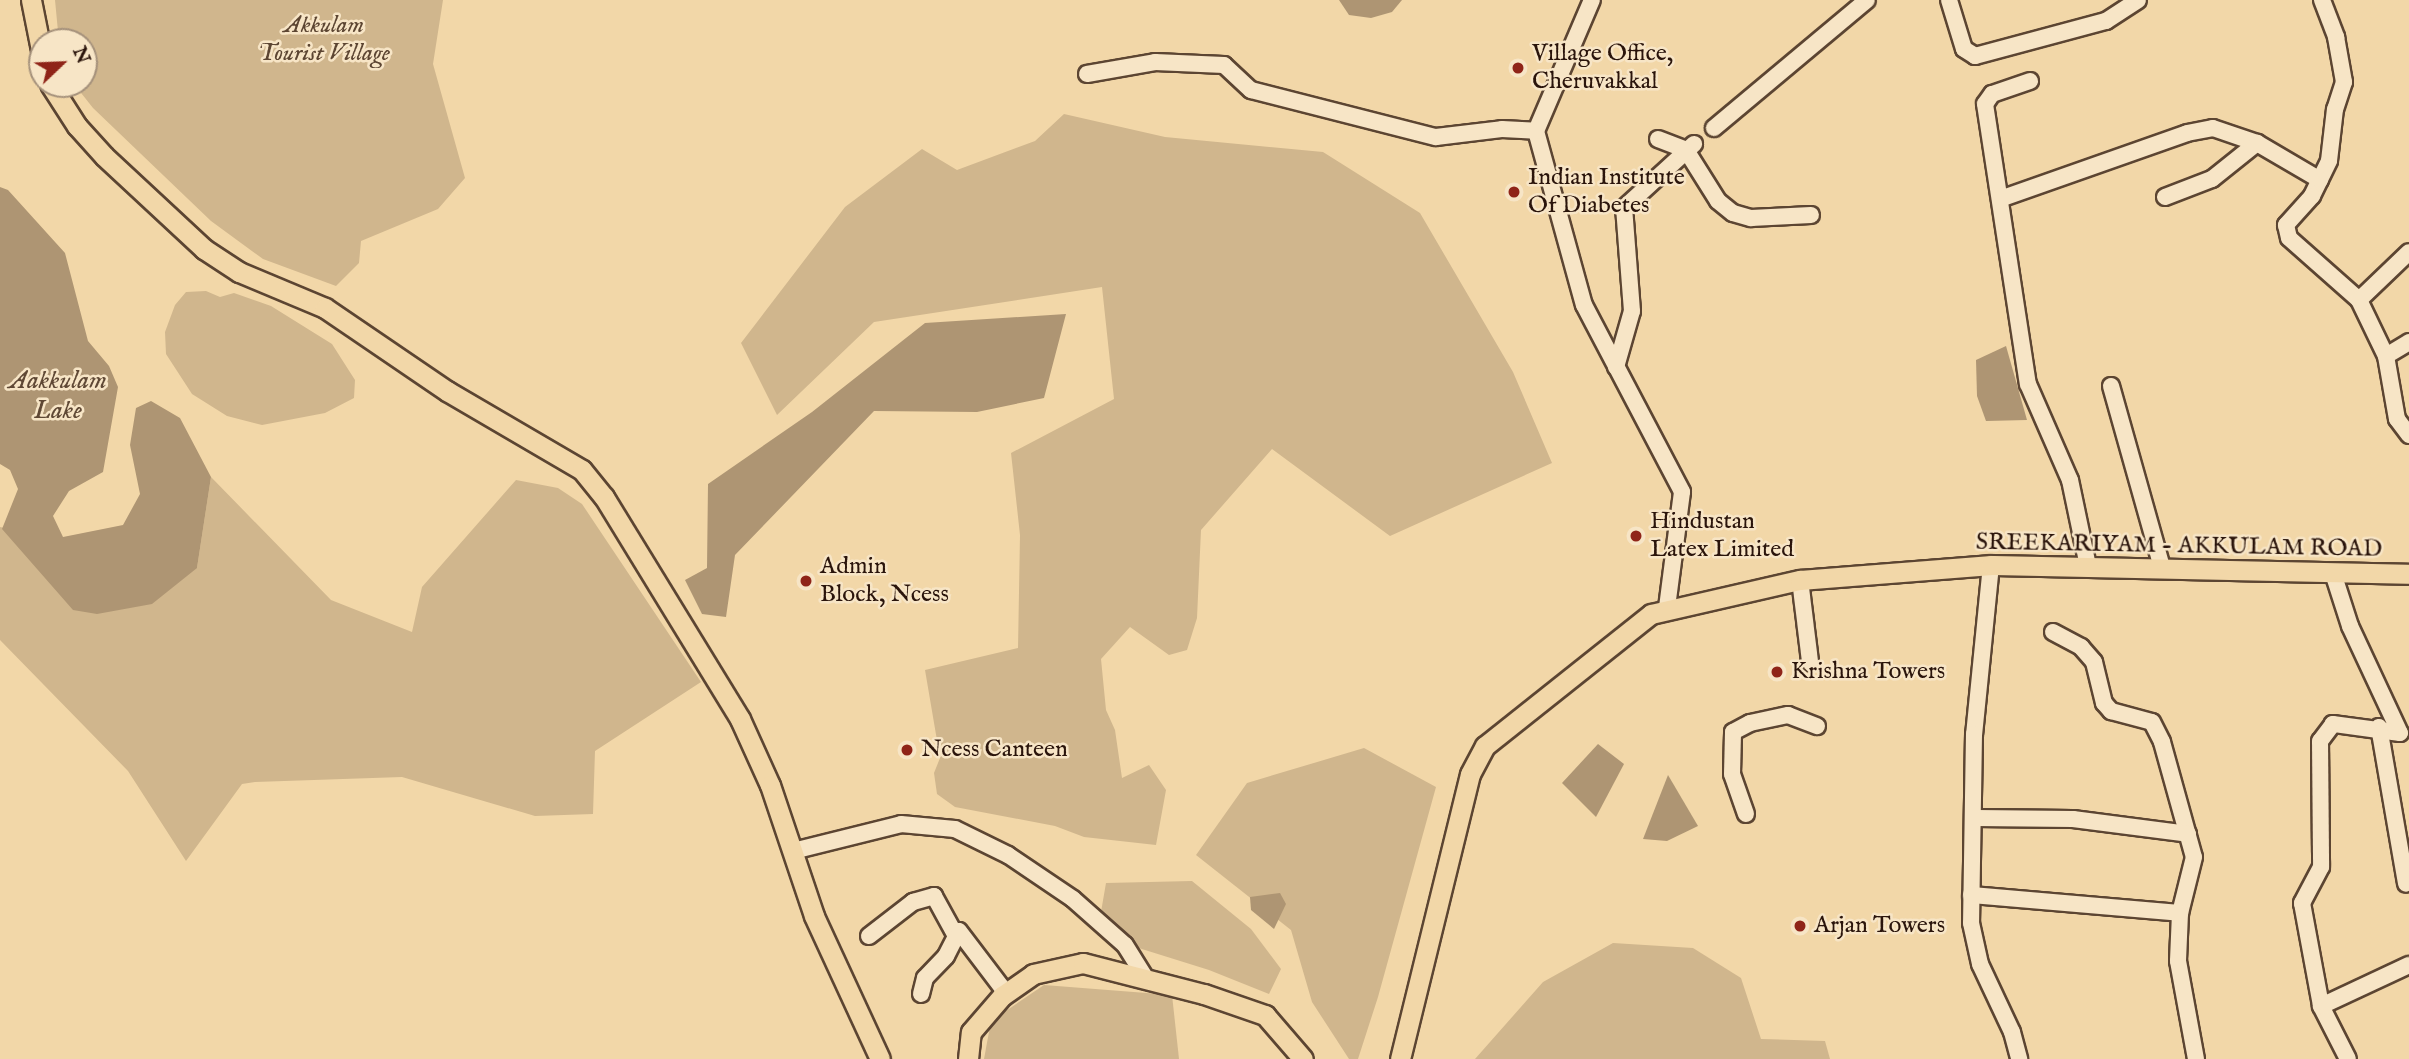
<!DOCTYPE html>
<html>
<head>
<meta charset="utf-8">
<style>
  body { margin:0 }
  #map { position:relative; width:2409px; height:1059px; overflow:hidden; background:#f2d7a8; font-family:"IM FELL English",serif }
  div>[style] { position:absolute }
  .green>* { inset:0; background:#d0b68d }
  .water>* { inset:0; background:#ae9573 }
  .roads { filter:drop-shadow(2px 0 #5c4532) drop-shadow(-2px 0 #5c4532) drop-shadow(0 2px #5c4532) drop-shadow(0 -2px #5c4532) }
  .minor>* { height:16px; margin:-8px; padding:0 8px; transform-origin:8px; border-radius:8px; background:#f7e5c6 }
  .major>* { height:19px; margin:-9.5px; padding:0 9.5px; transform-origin:9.5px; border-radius:9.5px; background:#f2d7a8 }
  .dots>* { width:19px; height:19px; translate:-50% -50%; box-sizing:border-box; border:4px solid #f7e5c6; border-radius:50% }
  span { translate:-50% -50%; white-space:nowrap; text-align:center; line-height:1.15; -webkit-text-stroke:5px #f7e5c6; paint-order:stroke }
  .park-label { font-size:24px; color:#5c4532; font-style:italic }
  .poi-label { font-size:24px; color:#2a140b }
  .left { translate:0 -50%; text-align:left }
  .street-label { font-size:24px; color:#2a140b }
  .water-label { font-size:26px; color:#5f4835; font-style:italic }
  .north { position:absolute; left:28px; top:28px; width:70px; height:70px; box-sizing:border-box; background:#f7e5c6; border:2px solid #a5917b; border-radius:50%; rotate:67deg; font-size:19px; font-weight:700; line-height:28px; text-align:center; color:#2a140b }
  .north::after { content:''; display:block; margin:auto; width:24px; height:32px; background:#8f2418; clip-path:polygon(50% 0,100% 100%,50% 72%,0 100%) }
</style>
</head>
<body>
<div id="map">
  <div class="green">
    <div style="clip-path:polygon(55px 0,443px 0,433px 64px,465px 178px,438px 209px,361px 241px,359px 263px,336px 286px,263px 259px,211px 221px,93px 108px,74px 84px,84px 84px,84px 42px,59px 42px)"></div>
    <div style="clip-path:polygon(1064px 114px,1165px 137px,1323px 152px,1420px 213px,1513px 372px,1552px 463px,1390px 536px,1272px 449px,1201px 530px,1197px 618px,1187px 650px,1169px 655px,1130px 627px,1101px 659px,1106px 710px,1115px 730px,1122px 778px,1149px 765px,1166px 790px,1156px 845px,1084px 837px,1055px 826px,955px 807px,937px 794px,934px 773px,940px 758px,925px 670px,1018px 648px,1020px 535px,1011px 453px,1114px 399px,1102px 287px,874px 322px,777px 415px,741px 343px,845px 207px,922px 149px,957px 170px,1035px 141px)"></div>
    <div style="clip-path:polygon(206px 291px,220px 297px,234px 293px,271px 306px,332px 344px,355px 380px,354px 398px,325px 413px,262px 425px,227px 416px,192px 394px,166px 354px,165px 332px,175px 305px,186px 292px)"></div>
    <div style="clip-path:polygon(211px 477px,331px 600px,412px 632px,422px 587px,516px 480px,558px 488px,582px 504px,701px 682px,595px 751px,593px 814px,535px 816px,402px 777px,255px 782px,242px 784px,186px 861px,128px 771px,0 640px,0 527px,197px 568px)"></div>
    <div style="clip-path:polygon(1364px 748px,1436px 787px,1378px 997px,1358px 1059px,1349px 1059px,1312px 1002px,1291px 930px,1196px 855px,1247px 783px)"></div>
    <div style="clip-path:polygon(1192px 881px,1251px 929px,1281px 969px,1269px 994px,1209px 970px,1097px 935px,1106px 883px)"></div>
    <div style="clip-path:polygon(1613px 943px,1693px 948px,1741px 978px,1761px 1039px,1825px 1041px,1830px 1059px,1475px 1059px,1543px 982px)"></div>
    <div style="clip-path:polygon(1044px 985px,1172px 995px,1179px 1059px,984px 1059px,991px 1021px)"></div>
  </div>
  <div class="water">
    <div style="clip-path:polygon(1339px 0,1402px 0,1392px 12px,1371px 18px,1349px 15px)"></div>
    <div style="clip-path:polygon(0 187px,8px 190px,65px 253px,88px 341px,109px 366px,118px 387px,103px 472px,69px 491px,53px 516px,63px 537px,123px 525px,140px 494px,130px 445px,136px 408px,151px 401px,180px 418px,211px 477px,197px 568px,152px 604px,97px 614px,73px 610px,2px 529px,18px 489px,10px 470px,0 464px)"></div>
    <div style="clip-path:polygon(1066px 314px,1044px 398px,977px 412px,874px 411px,735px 555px,726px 617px,702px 614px,685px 580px,707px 568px,708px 484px,812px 412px,925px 323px)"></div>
    <div style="clip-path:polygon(2006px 346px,2027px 420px,1986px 421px,1977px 396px,1976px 360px)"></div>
    <div style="clip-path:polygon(1598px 744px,1624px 764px,1596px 817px,1562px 783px)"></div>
    <div style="clip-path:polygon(1668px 775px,1698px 826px,1667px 841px,1643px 839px)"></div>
    <div style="clip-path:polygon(1280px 893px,1286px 904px,1274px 929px,1251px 910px,1250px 897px)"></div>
  </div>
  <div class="roads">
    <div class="minor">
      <div style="left:1949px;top:0;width:51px;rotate:73deg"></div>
      <div style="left:1964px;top:49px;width:13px;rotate:32deg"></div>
      <div style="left:1975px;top:56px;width:136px;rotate:-15deg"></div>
      <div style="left:2106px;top:21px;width:38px;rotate:-33deg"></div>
      <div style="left:2322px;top:0;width:40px;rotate:69deg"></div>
      <div style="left:2336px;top:37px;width:46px;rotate:79.9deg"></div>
      <div style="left:2344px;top:82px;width:28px;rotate:108deg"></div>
      <div style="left:2335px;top:109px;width:52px;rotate:96.6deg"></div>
      <div style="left:2329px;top:161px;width:39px;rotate:116deg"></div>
      <div style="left:2312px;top:196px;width:39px;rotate:132deg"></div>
      <div style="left:2286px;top:225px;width:13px;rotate:77deg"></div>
      <div style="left:2289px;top:238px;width:94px;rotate:41.5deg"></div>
      <div style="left:2359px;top:300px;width:62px;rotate:64.3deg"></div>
      <div style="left:2386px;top:356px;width:64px;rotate:80.1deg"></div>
      <div style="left:2397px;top:419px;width:20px;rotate:53deg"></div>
      <div style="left:1087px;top:74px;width:69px;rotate:-10deg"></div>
      <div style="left:1155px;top:62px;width:69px;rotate:2.5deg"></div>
      <div style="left:1224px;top:65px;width:37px;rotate:43deg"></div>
      <div style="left:1251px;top:90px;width:191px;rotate:14.3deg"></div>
      <div style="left:1436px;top:137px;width:66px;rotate:-6.9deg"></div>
      <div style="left:1502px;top:129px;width:34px;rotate:3deg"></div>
      <div style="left:1536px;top:131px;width:180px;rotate:74.6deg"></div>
      <div style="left:1584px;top:305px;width:211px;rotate:62.3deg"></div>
      <div style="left:1682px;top:492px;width:117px;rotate:97.4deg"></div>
      <div style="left:2030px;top:81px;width:40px;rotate:161.1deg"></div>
      <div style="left:1992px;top:94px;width:12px;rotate:125deg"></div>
      <div style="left:1985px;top:104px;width:283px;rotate:81.3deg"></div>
      <div style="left:2028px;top:384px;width:105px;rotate:66.4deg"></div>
      <div style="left:2070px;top:480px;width:88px;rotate:78.2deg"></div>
      <div style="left:1714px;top:128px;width:199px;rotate:-39.9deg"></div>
      <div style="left:1536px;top:131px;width:142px;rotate:-66.9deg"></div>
      <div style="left:1658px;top:139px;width:30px;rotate:21deg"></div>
      <div style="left:1686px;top:150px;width:60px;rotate:57.9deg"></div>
      <div style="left:1718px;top:201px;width:19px;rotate:39deg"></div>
      <div style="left:1733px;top:213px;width:19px;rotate:16deg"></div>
      <div style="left:1751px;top:218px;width:60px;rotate:-2.9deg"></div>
      <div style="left:2165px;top:197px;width:50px;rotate:-21deg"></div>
      <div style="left:2212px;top:179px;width:58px;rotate:-38.7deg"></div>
      <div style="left:2000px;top:199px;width:198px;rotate:-19.4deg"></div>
      <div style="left:2187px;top:133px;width:26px;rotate:-11deg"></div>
      <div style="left:2213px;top:128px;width:46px;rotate:18.8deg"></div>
      <div style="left:2257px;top:143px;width:73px;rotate:30.4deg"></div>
      <div style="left:2359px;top:300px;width:69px;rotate:-43.8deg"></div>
      <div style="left:2386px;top:356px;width:27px;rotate:-31deg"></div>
      <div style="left:1616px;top:367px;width:58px;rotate:-74.1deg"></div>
      <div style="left:1632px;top:311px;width:103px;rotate:-94.4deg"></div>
      <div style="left:1624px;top:208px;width:95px;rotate:-42.4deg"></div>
      <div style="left:2111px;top:386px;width:188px;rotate:74.3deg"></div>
      <div style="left:1991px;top:565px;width:170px;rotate:95.7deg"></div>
      <div style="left:1974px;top:734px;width:189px;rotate:90.9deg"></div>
      <div style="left:1971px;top:923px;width:42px;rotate:77.6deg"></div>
      <div style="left:1980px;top:964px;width:75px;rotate:64.8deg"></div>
      <div style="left:2012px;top:1032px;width:28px;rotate:75deg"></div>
      <div style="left:2333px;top:573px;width:56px;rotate:72.2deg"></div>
      <div style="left:2350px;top:626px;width:118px;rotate:65deg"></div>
      <div style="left:2400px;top:733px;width:68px;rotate:-172.3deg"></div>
      <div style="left:2333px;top:724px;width:21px;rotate:127deg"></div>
      <div style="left:2320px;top:741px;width:126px;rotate:89.5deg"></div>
      <div style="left:2321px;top:867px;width:41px;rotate:117.8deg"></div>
      <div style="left:2302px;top:903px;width:105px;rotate:79.5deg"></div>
      <div style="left:2321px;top:1006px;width:59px;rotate:63deg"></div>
      <div style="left:1800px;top:580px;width:83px;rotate:83deg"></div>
      <div style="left:2053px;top:632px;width:32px;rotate:28deg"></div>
      <div style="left:2081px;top:647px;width:20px;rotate:49deg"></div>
      <div style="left:2094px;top:662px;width:42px;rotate:76.3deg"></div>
      <div style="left:2104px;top:703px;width:11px;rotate:49deg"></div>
      <div style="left:2111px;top:711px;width:42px;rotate:15deg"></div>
      <div style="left:2152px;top:722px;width:22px;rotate:63deg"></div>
      <div style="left:2162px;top:742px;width:119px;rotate:74.5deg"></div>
      <div style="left:2194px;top:857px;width:58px;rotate:104deg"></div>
      <div style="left:2180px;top:913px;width:48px;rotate:92.4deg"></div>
      <div style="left:2178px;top:961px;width:100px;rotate:79.6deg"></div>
      <div style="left:2379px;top:727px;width:159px;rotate:80.2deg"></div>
      <div style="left:1746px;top:814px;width:42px;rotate:-109.3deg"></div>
      <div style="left:1732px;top:774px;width:42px;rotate:-88.6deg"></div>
      <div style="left:1733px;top:732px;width:19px;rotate:-28deg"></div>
      <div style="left:1750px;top:723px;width:39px;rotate:-12deg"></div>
      <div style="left:1788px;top:715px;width:31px;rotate:21deg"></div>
      <div style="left:1976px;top:818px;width:97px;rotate:0.6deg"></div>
      <div style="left:2073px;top:819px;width:116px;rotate:7.4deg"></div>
      <div style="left:793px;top:851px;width:111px;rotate:-14deg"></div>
      <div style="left:901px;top:824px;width:54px;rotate:5.3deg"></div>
      <div style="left:955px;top:829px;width:59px;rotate:26.1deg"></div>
      <div style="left:1008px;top:855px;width:78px;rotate:34.1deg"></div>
      <div style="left:1073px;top:899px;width:69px;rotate:41.5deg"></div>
      <div style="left:1125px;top:945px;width:40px;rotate:58deg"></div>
      <div style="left:1971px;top:895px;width:210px;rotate:4.9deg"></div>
      <div style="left:869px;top:936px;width:56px;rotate:-37.7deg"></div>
      <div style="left:913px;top:902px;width:22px;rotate:-16deg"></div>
      <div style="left:934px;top:896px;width:46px;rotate:61.2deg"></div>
      <div style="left:921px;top:994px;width:16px;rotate:-76deg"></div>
      <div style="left:925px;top:978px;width:30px;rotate:-46deg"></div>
      <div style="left:946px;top:956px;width:28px;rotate:-63deg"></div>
      <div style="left:959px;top:931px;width:78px;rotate:52.8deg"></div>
      <div style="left:2321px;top:1006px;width:97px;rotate:-25deg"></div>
    </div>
    <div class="major">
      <div style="left:31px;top:0;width:56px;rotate:78.7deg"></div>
      <div style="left:50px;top:84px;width:50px;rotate:57.3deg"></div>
      <div style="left:77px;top:126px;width:40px;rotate:48deg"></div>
      <div style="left:104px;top:156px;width:137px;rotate:42.9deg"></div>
      <div style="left:204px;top:249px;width:42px;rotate:33.3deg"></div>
      <div style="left:239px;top:272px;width:93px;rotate:22.7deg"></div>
      <div style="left:325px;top:308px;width:148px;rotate:34.2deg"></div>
      <div style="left:447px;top:391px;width:156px;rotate:30.3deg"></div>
      <div style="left:582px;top:470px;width:35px;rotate:51deg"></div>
      <div style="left:604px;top:497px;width:260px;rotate:58.5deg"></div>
      <div style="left:740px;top:719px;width:72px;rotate:65.6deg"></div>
      <div style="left:770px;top:785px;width:138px;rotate:71.4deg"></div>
      <div style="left:814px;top:916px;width:157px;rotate:65.2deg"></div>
      <div style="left:968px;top:1059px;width:27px;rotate:-84deg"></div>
      <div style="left:971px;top:1032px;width:48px;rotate:-49.3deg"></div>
      <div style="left:1002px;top:996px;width:38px;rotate:-35deg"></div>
      <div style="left:1033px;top:974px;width:51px;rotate:-12.4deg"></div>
      <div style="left:1083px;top:963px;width:125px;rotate:14.4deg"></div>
      <div style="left:1204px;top:994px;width:65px;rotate:19deg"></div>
      <div style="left:1265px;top:1015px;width:58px;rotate:49.2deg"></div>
      <div style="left:1400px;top:1059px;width:293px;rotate:-76.2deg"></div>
      <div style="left:1470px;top:774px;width:32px;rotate:-62deg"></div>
      <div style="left:1485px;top:746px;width:212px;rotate:-38.5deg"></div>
      <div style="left:1651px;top:614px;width:153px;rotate:-12.9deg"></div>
      <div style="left:1800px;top:580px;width:192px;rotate:-4.5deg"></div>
      <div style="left:1991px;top:565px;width:418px;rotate:1.2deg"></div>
    </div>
  </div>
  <div class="dots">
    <div style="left:1518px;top:68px;background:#8f2418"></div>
    <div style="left:1514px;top:192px;background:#8f2418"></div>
    <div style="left:1636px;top:536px;background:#8f2418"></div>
    <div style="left:806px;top:581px;background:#8f2418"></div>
    <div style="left:1777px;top:672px;background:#8f2418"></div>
    <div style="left:907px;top:750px;background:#8f2418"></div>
    <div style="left:1800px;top:926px;background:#8f2418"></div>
  </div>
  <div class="park-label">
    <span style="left:324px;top:40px">Akkulam<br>Tourist Village</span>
  </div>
  <div class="poi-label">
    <span class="left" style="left:1532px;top:68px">Village Office,<br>Cheruvakkal</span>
    <span class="left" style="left:1528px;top:192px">Indian Institute<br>Of Diabetes</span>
    <span class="left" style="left:1650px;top:536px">Hindustan<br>Latex Limited</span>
    <span class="left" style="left:820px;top:581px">Admin<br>Block, Ncess</span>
    <span class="left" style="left:1791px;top:672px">Krishna Towers</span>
    <span class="left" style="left:921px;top:750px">Ncess Canteen</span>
    <span class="left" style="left:1814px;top:926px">Arjan Towers</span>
  </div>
  <div class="street-label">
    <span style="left:2179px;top:546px;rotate:1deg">SREEKARIYAM - AKKULAM ROAD</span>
  </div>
  <div class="water-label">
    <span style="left:58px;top:396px">Aakkulam<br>Lake</span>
  </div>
  <div class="north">N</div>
</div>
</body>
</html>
